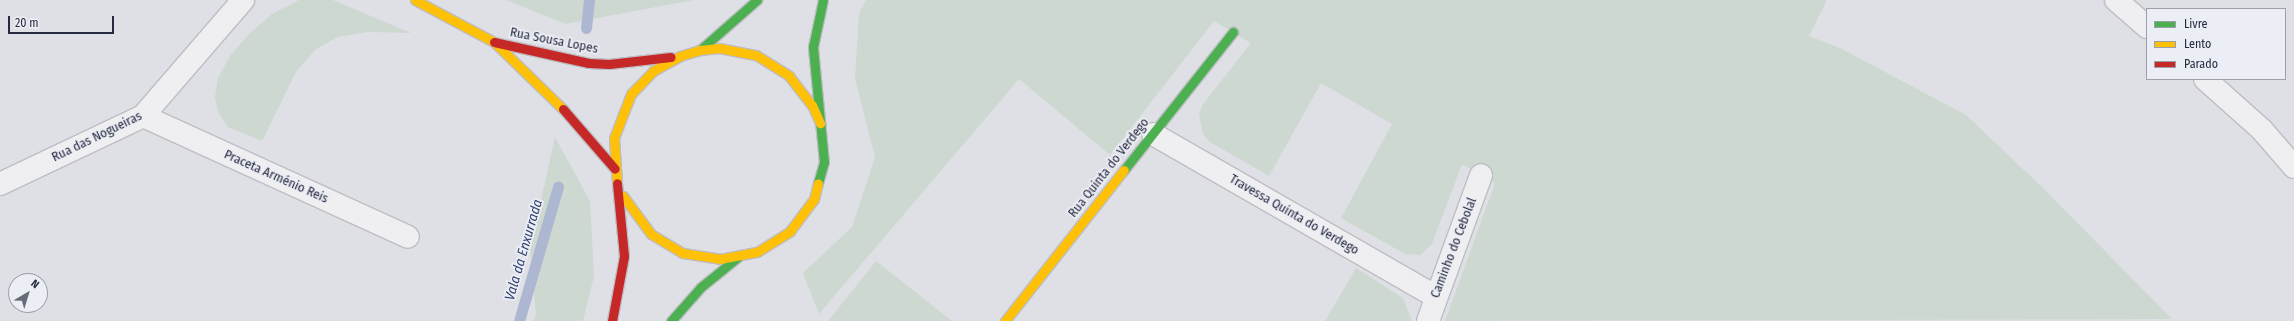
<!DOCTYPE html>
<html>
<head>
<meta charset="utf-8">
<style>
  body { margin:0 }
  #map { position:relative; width:2294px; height:321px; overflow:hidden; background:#dfe0e5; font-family:"Fira Sans Condensed",sans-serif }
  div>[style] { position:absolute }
  .green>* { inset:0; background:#cdd8d0 }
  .stream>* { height:11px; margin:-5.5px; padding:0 5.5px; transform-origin:5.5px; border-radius:5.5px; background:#adb7d1 }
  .roads { filter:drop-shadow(1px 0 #bdbec3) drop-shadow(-1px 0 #bdbec3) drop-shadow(0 1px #bdbec3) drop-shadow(0 -1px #bdbec3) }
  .street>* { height:22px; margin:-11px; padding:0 11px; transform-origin:11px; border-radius:11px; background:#efeff1 }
  .fast>* { height:9px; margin:-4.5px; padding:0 4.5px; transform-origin:4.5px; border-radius:4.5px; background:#4caf50 }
  .slow>* { height:9px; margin:-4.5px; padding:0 4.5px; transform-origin:4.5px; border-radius:4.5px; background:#ffc107 }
  .jam>* { height:9px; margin:-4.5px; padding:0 4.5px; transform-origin:4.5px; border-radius:4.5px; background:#c62828 }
  span { translate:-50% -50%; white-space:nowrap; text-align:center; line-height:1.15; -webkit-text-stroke:3.5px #eceef5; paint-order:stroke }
  .street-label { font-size:13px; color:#262a3e }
  .water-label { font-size:14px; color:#304172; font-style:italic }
  .legend { position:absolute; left:2146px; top:8px; width:140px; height:72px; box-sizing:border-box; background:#eceef5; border:1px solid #9da0ac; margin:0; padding:5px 7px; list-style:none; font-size:12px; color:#262a3e }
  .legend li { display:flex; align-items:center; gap:8px; height:20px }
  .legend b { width:20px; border:1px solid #9da0ac }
  .north { position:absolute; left:8px; top:273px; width:40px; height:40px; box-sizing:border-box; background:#eceef5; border:1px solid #9da0ac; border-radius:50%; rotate:38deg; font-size:11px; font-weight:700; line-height:16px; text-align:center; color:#262a3e }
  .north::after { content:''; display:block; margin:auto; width:14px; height:18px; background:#676a78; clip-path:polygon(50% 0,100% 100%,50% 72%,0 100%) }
  .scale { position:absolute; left:8px; top:16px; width:106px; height:18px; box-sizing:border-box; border:2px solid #262a3e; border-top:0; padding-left:5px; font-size:12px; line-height:14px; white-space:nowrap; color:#262a3e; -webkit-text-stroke:3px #eceef5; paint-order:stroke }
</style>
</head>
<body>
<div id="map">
  <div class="green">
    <div style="clip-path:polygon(299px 0,333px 0,411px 33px,367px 32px,338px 37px,316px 49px,296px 72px,262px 141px,228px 127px,218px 112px,215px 97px,218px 78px,230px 56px,249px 34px,272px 14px)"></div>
    <div style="clip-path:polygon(506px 0,694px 0,565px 24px)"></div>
    <div style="clip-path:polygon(866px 0,1827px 0,1809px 36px,1842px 49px,1966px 115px,2042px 187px,2172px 319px,1445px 321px,1495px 183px,1462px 164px,1432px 244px,1420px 255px,1405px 254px,1341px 218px,1392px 124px,1321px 83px,1269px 176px,1210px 142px,1203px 134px,1199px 114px,1203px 104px,1251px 43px,1214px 21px,1110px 155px,1019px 79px,819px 314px,803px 273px,852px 227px,875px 157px,855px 79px,859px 13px)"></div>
    <div style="clip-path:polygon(555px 137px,590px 201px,594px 276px,583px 321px,533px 321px,536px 315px,530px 249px)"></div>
    <div style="clip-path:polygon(876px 261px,952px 321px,828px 321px)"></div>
    <div style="clip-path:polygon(1356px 268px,1403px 298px,1412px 321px,1325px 321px)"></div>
  </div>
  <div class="stream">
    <div style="left:586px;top:28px;width:28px;rotate:-84deg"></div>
    <div style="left:519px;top:321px;width:140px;rotate:-73.8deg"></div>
  </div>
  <div class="roads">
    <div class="street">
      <div style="left:2116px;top:0;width:41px;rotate:41.1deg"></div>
      <div style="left:2205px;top:79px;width:76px;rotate:41.8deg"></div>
      <div style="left:2262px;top:130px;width:49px;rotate:49.1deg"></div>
      <div style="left:143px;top:116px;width:291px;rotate:24.5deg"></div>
      <div style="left:1153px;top:134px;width:325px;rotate:29.9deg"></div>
      <div style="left:0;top:184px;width:158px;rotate:-25.4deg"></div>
      <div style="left:143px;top:116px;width:153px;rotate:-49.2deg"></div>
      <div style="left:1428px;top:321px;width:155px;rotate:-70deg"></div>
    </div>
    <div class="fast">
      <div style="left:700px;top:50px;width:76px;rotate:-41.3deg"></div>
      <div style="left:1124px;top:170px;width:176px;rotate:-51.7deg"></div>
      <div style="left:818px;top:183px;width:22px;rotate:-74deg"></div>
      <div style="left:824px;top:162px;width:116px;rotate:-95.5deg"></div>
      <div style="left:813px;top:47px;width:48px;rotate:-78deg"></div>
      <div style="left:671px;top:321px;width:45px;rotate:-48.6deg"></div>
      <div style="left:701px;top:287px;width:48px;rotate:-39deg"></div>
    </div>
    <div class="slow">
      <div style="left:415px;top:0;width:89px;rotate:28deg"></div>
      <div style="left:494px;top:42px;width:96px;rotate:44.2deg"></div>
      <div style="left:617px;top:183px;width:45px;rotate:-93.8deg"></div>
      <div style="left:614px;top:138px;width:47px;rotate:-68.9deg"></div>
      <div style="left:631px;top:94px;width:32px;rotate:-46deg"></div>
      <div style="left:653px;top:71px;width:31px;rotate:-29deg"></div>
      <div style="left:680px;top:56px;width:21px;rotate:-17deg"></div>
      <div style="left:700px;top:50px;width:19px;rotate:-6deg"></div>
      <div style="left:719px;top:48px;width:38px;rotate:11deg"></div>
      <div style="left:756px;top:55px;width:39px;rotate:32deg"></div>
      <div style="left:789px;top:76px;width:37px;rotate:52deg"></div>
      <div style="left:812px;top:105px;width:20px;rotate:66deg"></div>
      <div style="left:623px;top:196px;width:47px;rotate:53.6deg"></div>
      <div style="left:651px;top:234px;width:37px;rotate:31deg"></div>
      <div style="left:683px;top:253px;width:37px;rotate:9deg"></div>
      <div style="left:720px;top:259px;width:38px;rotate:-11deg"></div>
      <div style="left:757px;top:252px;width:39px;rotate:-32deg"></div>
      <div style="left:790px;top:231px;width:40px;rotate:-53deg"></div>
      <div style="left:814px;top:199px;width:16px;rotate:-76deg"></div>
      <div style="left:1005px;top:321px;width:192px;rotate:-51.8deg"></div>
    </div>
    <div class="jam">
      <div style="left:494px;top:42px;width:97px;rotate:12.5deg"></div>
      <div style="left:589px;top:63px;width:20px;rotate:3deg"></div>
      <div style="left:609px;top:64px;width:62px;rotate:-6.4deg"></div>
      <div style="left:563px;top:109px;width:79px;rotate:49.1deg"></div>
      <div style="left:612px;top:321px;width:66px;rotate:-79.5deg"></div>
      <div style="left:624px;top:256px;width:73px;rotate:-95.5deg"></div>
    </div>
  </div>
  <div class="street-label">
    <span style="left:554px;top:41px;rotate:11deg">Rua Sousa Lopes</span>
    <span style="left:97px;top:137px;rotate:-26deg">Rua das Nogueiras</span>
    <span style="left:1109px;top:168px;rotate:-52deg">Rua Quinta do Verdego</span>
    <span style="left:276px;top:177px;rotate:24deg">Praceta Arménio Reis</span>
    <span style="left:1294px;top:215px;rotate:30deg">Travessa Quinta do Verdego</span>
    <span style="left:1454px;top:248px;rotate:-69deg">Caminho do Cebolal</span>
  </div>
  <div class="water-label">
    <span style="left:524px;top:250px;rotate:-74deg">Vala da Enxurrada</span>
  </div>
  <ul class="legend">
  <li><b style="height:5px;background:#4caf50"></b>Livre</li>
  <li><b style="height:5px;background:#ffc107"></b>Lento</li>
  <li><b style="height:5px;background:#c62828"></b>Parado</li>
  </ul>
  <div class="north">N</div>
  <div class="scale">20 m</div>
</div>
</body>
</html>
